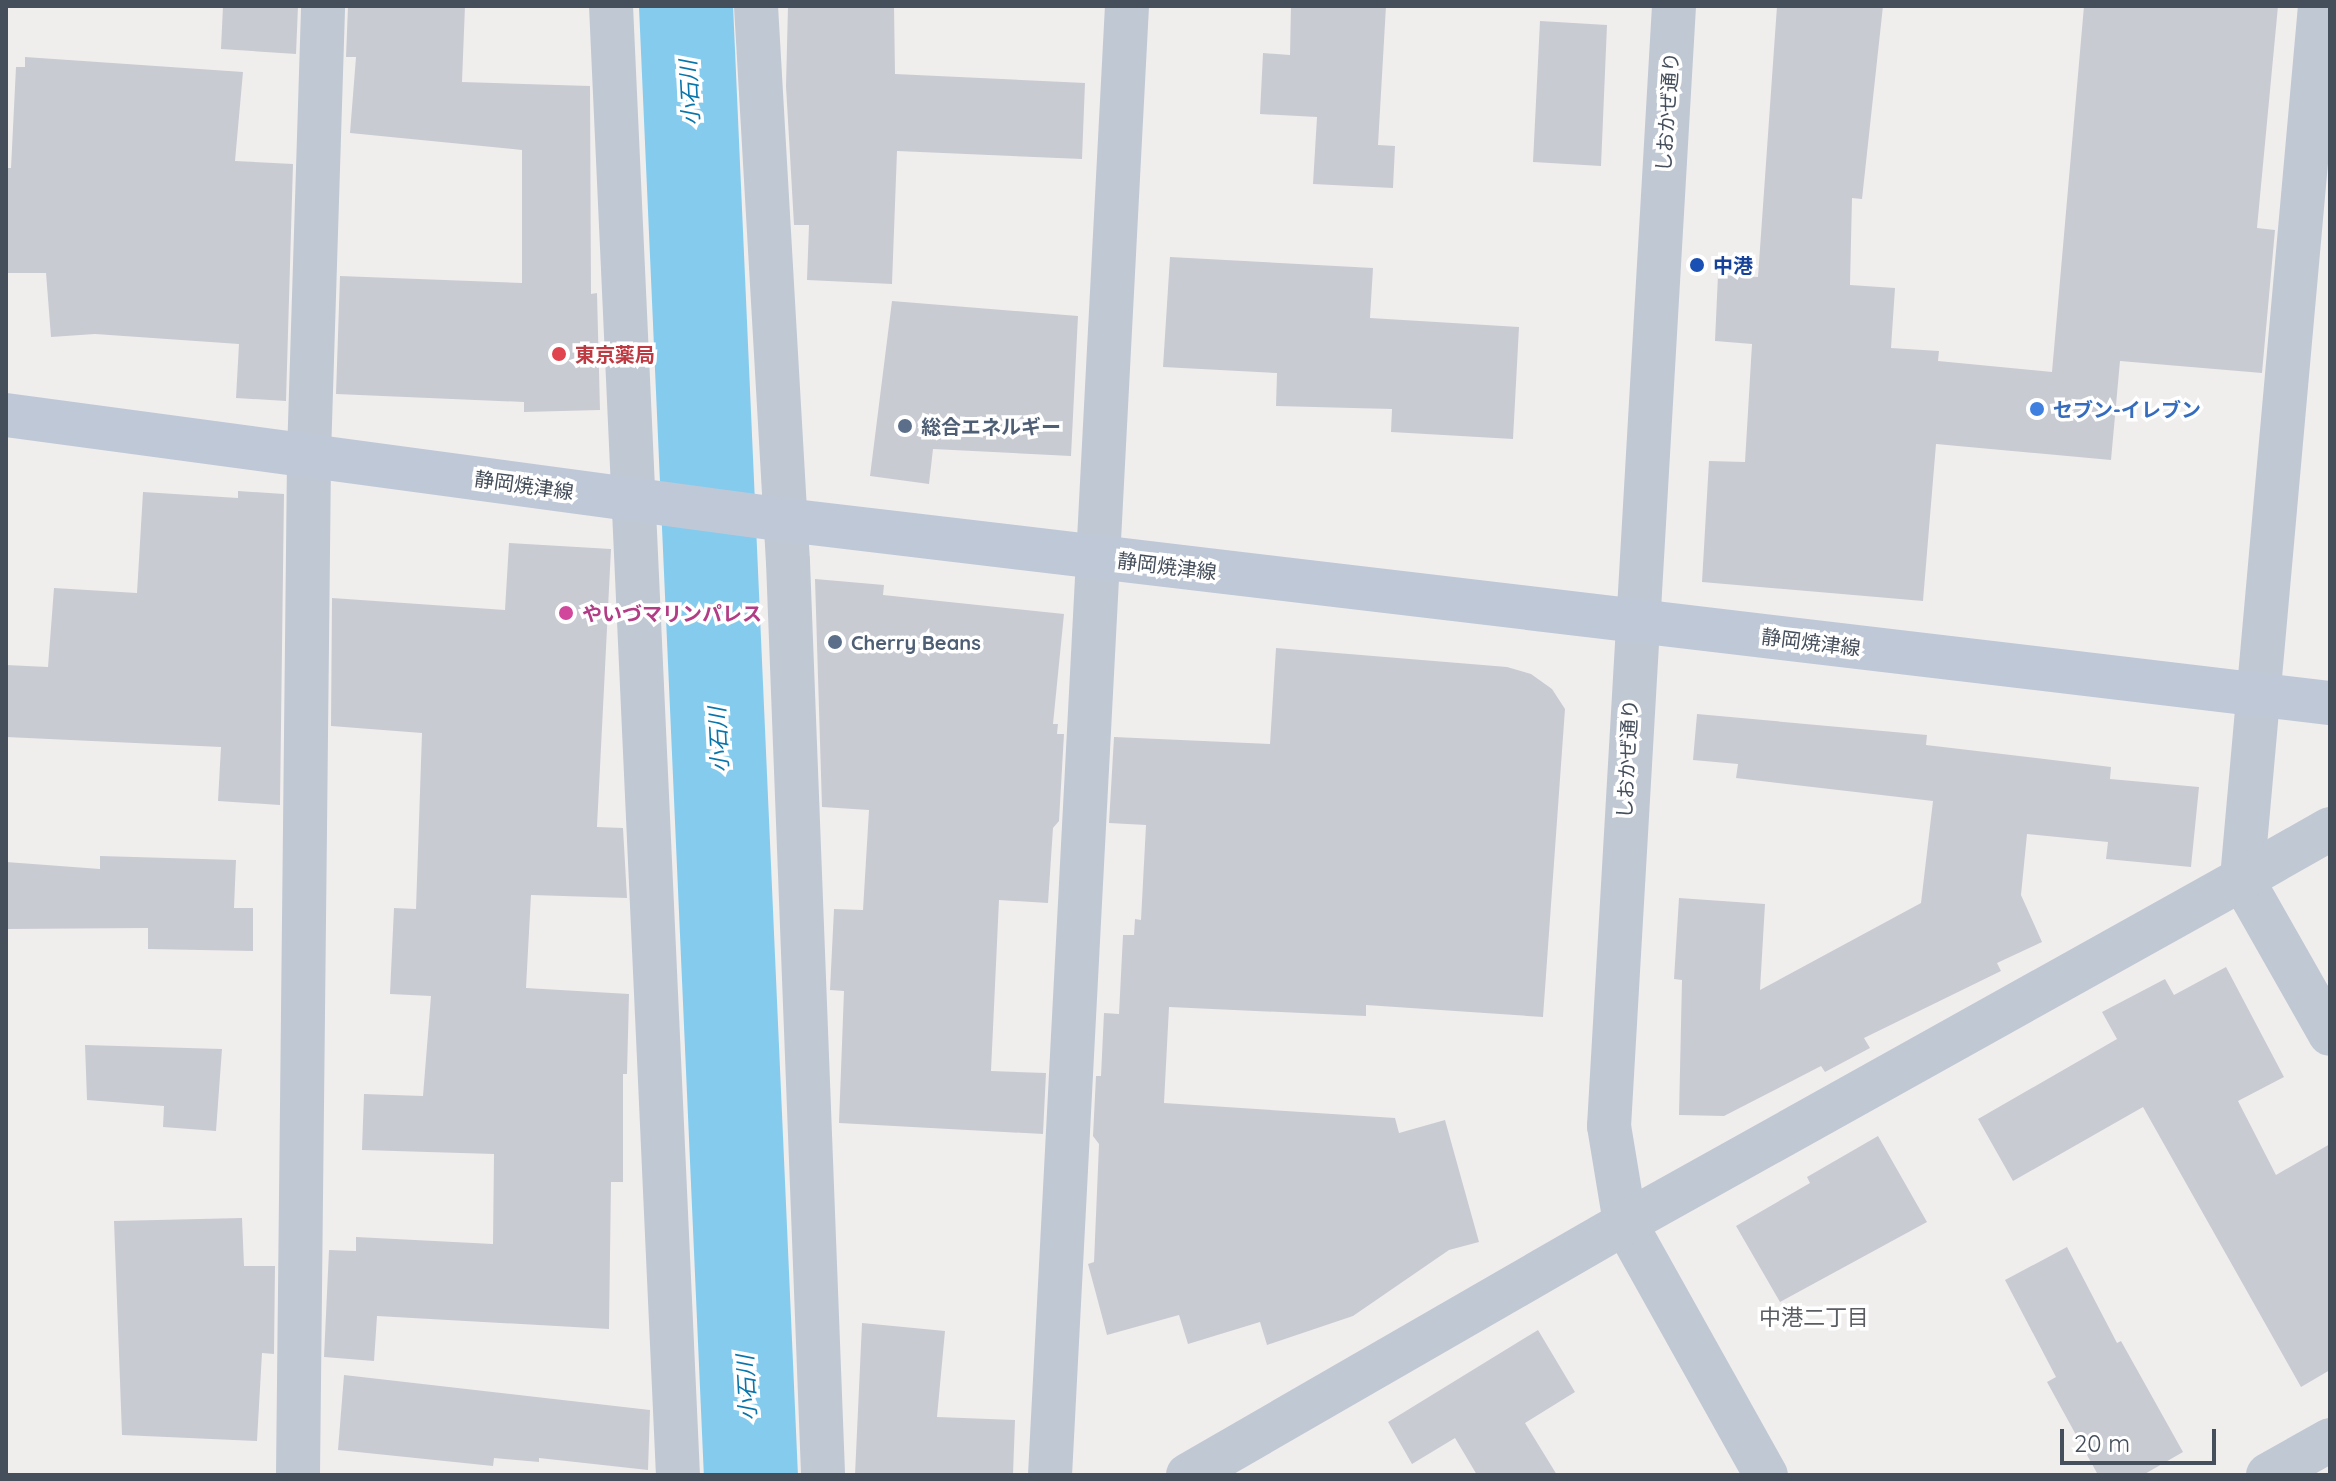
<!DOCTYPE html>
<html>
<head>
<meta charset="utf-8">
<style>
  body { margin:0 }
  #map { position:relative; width:2336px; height:1481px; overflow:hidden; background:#f0eded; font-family:Quicksand,"Noto Sans JP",sans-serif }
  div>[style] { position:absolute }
  .river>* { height:94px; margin:-47px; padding:0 47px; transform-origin:47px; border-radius:47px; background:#85cbee }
  .building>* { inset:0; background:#c9cbd3 }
  .minor>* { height:44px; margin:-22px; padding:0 22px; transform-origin:22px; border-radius:22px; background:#c0c8d3 }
  .tertiary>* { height:44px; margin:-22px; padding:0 22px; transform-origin:22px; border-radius:22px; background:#c0c8d3 }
  .secondary>* { height:44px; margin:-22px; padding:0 22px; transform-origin:22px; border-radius:22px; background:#bfc8d7 }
  .dots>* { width:22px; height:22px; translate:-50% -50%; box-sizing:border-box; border:4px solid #fff; border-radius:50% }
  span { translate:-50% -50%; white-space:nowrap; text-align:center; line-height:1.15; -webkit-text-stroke:7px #fff; paint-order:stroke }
  .street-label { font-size:20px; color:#454e5b }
  .transit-label { font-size:20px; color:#164399; font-weight:700 }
  .left { translate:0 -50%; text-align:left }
  .health-label { font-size:20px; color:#be3a42; font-weight:700 }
  .shop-label { font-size:20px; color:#366cbe; font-weight:700 }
  .service-label { font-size:20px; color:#4e5e75; font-weight:700 }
  .hotel-label { font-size:20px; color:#b23c85; font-weight:700 }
  .water-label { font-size:22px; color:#0875ab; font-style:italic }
  .neighbourhood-label { font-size:22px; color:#5a5d62 }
  .frame { position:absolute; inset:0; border:8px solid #454e5b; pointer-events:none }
  .scale { position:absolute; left:2060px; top:1429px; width:156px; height:36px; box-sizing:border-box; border:4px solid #454e5b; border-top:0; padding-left:10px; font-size:24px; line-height:28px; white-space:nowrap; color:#454e5b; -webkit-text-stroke:6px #fff; paint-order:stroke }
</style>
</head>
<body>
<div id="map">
  <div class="river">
    <div style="left:686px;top:6px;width:1470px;rotate:87.47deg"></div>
  </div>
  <div class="building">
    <div style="clip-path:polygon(223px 6px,298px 6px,296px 54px,221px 49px)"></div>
    <div style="clip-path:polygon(348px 6px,465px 6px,462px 82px,590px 86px,591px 294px,597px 293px,600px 410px,524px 412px,524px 402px,336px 394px,340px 276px,522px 283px,522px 150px,350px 133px,356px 57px,346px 57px)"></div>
    <div style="clip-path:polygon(788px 6px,894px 6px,895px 74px,1085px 83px,1082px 159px,897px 151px,892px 284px,807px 280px,809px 225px,794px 225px,786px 86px)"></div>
    <div style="clip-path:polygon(1291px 6px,1386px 6px,1378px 145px,1395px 146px,1393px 188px,1313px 184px,1317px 117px,1260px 114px,1263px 53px,1290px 55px)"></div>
    <div style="clip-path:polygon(1777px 6px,1883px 6px,1862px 199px,1852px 198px,1850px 285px,1895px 288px,1891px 348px,1939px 351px,1938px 361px,2052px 372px,2084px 6px,2278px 6px,2257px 228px,2275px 230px,2262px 373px,2120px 361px,2111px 460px,1936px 444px,1923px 601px,1702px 582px,1709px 461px,1745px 462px,1752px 344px,1715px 341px,1718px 275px,1758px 277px)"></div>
    <div style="clip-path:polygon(1540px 21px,1607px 25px,1601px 166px,1533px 162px)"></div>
    <div style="clip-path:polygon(25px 57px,243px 72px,235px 161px,293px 164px,286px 401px,236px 398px,239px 344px,95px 334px,51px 337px,46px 273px,6px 273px,6px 168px,11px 168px,16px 67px,25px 67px)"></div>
    <div style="clip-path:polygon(1170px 257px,1373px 268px,1370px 318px,1519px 327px,1513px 439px,1391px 432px,1392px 409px,1276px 406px,1277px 373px,1163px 367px)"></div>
    <div style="clip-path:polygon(892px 301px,1078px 316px,1071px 456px,933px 449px,929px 484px,870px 476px)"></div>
    <div style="clip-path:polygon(238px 491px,284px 494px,280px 805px,218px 801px,221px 747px,6px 737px,6px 665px,48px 667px,54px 588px,137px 593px,143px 492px,238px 498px)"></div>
    <div style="clip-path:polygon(509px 543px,611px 549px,597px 827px,623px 828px,627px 898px,531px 895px,526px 988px,629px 994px,627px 1074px,623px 1074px,623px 1182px,611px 1182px,609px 1329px,377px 1316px,374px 1361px,324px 1357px,329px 1250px,356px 1251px,356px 1237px,493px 1244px,494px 1154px,362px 1150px,364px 1094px,423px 1096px,431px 996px,390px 994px,394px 908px,416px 909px,422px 733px,331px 726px,332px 598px,505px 610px)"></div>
    <div style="clip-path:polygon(815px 579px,884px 585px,883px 595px,1064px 614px,1053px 724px,1058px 724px,1057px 734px,1064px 734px,1059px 821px,1053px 828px,1048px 903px,999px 900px,991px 1071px,1046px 1073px,1043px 1134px,839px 1123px,844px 991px,830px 990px,834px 909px,863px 910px,869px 810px,822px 807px)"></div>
    <div style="clip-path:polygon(1276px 648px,1507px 667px,1531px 674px,1552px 689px,1565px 709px,1543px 1017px,1366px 1005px,1366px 1016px,1169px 1007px,1164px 1103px,1395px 1118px,1399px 1133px,1445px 1120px,1479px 1242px,1449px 1250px,1353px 1316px,1267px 1345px,1260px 1322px,1188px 1344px,1179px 1315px,1107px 1335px,1088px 1264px,1094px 1262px,1099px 1144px,1093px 1136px,1096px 1076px,1101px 1076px,1104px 1013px,1119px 1014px,1123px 935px,1134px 935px,1135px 919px,1141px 920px,1146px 825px,1109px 823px,1114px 737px,1270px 744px)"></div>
    <div style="clip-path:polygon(1697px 714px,1927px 735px,1926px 745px,2111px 767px,2110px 779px,2199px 787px,2191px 867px,2106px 859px,2108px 842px,2027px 834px,2021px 895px,2042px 942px,1997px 963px,2001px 971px,1864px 1038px,1870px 1048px,1825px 1072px,1821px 1066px,1724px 1116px,1679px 1115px,1682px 980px,1674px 979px,1679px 898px,1765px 904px,1760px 990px,1921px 903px,1933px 801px,1736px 778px,1738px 764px,1693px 760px)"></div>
    <div style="clip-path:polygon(100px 856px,236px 860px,234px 908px,253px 908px,253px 951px,148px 949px,148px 928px,6px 929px,6px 862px,100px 869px)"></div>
    <div style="clip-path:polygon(2226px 967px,2284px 1077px,2238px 1101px,2276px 1175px,2330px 1144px,2330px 1370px,2301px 1387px,2143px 1107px,2013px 1181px,1978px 1119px,2117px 1039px,2102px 1012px,2165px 979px,2174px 995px)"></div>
    <div style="clip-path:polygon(85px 1045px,222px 1049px,216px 1131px,163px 1127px,164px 1106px,87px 1100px)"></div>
    <div style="clip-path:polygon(1878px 1136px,1927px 1222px,1780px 1302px,1736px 1226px,1810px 1183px,1807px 1177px)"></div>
    <div style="clip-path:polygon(242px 1218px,244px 1266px,275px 1266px,274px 1354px,262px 1353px,257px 1441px,122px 1435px,114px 1221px)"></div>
    <div style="clip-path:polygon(2067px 1247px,2117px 1343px,2121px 1341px,2183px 1452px,2143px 1475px,2098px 1475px,2047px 1382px,2056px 1377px,2005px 1280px)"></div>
    <div style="clip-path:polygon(862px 1323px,945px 1331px,937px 1417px,1015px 1420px,1013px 1475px,855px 1475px)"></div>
    <div style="clip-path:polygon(1538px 1330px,1575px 1392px,1525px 1423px,1557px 1475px,1477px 1475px,1455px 1438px,1412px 1464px,1388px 1422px)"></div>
    <div style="clip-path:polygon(344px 1375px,650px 1410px,648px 1470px,539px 1458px,539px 1462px,494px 1458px,493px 1466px,338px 1450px)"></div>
  </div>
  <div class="minor">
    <div style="left:611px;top:6px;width:1471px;rotate:87.39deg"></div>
    <div style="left:756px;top:6px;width:557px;rotate:86.71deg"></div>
    <div style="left:788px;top:562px;width:914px;rotate:87.8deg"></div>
    <div style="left:2320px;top:6px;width:876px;rotate:95.11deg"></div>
    <div style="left:2242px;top:879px;width:178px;rotate:60.4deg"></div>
    <div style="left:2242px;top:879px;width:101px;rotate:-29.6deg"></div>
    <div style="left:298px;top:1475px;width:1020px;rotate:-89.38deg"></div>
    <div style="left:309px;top:455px;width:449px;rotate:-88.2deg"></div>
    <div style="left:1050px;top:1475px;width:1471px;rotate:-87deg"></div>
  </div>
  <div class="tertiary">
    <div style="left:1674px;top:6px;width:1122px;rotate:93.32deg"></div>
    <div style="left:1609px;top:1126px;width:98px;rotate:80.6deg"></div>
    <div style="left:1625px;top:1223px;width:289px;rotate:60.8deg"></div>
    <div style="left:1188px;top:1475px;width:504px;rotate:-29.97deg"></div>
    <div style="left:1625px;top:1223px;width:706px;rotate:-29.14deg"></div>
    <div style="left:2268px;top:1475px;width:71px;rotate:-29.4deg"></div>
  </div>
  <div class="secondary">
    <div style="left:6px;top:415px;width:787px;rotate:7.67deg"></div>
    <div style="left:786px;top:520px;width:1555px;rotate:6.76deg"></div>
  </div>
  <div class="dots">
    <div style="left:1697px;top:265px;background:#1a4fb4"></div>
    <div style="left:559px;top:354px;background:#e0444e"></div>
    <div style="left:2037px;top:409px;background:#3f7fe0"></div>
    <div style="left:905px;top:426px;background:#5c6f8a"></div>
    <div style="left:566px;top:613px;background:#d1479c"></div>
    <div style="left:835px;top:642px;background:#5c6f8a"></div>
  </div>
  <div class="street-label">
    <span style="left:1667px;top:112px;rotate:-86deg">しおかぜ通り</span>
    <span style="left:524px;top:485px;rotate:8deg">静岡焼津線</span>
    <span style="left:1167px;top:566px;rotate:7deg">静岡焼津線</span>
    <span style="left:1811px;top:642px;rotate:7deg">静岡焼津線</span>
    <span style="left:1627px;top:759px;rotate:-87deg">しおかぜ通り</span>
  </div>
  <div class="transit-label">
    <span class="left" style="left:1713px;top:265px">中港</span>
  </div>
  <div class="health-label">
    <span class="left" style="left:575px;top:354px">東京薬局</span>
  </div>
  <div class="shop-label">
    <span class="left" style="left:2053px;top:409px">セブン-イレブン</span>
  </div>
  <div class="service-label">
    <span class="left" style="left:921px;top:426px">総合エネルギー</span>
    <span class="left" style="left:851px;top:642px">Cherry Beans</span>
  </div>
  <div class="hotel-label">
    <span class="left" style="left:582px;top:613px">やいづマリンパレス</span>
  </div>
  <div class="water-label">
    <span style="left:690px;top:93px;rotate:-93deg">小石川</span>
    <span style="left:719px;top:740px;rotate:-93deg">小石川</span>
    <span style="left:747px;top:1388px;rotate:-93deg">小石川</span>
  </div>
  <div class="neighbourhood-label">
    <span style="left:1814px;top:1318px">中港二丁目</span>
  </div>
  <div class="frame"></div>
  <div class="scale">20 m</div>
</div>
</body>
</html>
